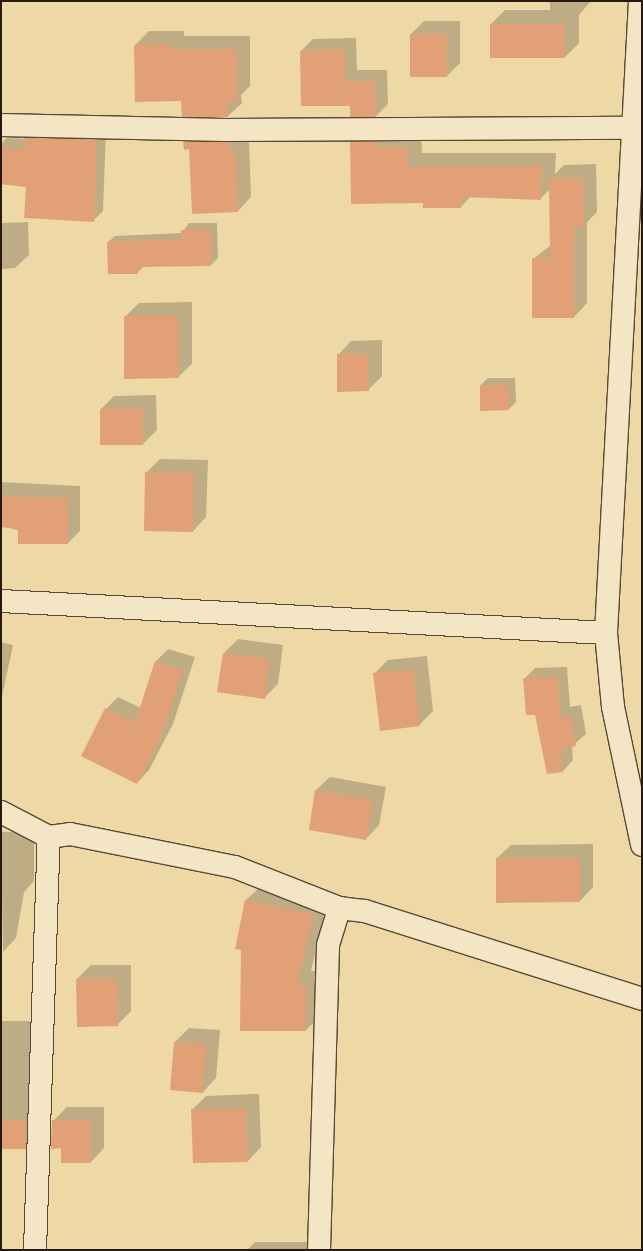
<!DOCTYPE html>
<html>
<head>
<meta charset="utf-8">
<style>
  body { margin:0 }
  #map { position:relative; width:643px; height:1251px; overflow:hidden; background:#eed8a5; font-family:"IM FELL Double Pica",serif }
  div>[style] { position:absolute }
  .shadow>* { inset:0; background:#0003 }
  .building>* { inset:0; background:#e2a076 }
  .roads { filter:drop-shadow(1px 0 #574935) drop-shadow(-1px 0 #574935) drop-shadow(0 1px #574935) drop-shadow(0 -1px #574935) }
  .street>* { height:22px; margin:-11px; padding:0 11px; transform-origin:11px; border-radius:11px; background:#f4e6c4 }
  span { translate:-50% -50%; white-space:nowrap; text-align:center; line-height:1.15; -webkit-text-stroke:4px #f4e6c4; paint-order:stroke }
  .frame { position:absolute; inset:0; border:2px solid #251910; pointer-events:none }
</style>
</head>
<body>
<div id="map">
  <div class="shadow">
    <div style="clip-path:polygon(550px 1px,591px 1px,579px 15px,579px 43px,565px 57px,491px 24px,505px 10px,550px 10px)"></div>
    <div style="clip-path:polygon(424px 21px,460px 21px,460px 63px,447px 76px,411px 34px)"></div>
    <div style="clip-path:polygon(149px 31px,184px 31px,184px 36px,250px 36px,250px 86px,241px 95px,242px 103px,228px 116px,135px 45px)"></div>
    <div style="clip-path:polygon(356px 38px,357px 70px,387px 70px,388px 104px,376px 116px,301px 51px,313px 39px)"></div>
    <div style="clip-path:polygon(35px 128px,106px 130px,103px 211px,93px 221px,27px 186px,1px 184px,1px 144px,7px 138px,25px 139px)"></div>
    <div style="clip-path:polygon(198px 128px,249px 139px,251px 197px,238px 211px,190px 148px,184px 149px,184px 142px)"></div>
    <div style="clip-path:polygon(365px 129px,421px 134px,422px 153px,556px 153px,555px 174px,564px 165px,596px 164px,597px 212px,587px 222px,587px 303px,574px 317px,533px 259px,551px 245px,550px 189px,540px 199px,471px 196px,461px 207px,424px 202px,351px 142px)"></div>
    <div style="clip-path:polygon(28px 222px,29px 255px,15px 268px,1px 269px,1px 223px)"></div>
    <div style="clip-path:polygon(189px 223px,217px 223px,218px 258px,211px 265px,144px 266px,137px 273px,108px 242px,115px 236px,182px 233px)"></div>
    <div style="clip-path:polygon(2px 291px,2px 324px,1px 325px,1px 291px)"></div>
    <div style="clip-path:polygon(192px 302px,192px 364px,178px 377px,125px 317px,139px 303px)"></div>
    <div style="clip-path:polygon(382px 340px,382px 376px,368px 390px,338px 355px,351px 341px)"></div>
    <div style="clip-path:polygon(488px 378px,515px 378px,516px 402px,509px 409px,481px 385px)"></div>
    <div style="clip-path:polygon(156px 395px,157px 430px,143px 444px,101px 409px,114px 396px)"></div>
    <div style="clip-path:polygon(160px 459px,208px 460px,206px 517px,193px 531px,146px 473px)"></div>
    <div style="clip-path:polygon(1px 482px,80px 486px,80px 531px,68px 543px,1px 526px)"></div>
    <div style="clip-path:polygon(238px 639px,283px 645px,278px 684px,264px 698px,218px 691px,224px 653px)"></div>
    <div style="clip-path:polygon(1px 642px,13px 645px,1px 701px)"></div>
    <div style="clip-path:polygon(168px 649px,195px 657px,173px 724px,149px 770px,137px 783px,106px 709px,118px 697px,141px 708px,156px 661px)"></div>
    <div style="clip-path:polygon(427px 656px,433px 711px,419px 725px,374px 674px,388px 660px)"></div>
    <div style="clip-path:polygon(567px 667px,570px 707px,581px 705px,586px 734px,572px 746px,573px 760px,563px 771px,524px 679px,535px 668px)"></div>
    <div style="clip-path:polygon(330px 777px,386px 787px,379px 825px,366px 839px,316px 790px)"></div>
    <div style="clip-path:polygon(1px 832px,34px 832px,34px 881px,24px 892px,16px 938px,3px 952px)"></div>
    <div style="clip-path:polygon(593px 844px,593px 887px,580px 901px,497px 858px,511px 845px)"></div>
    <div style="clip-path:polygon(260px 887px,327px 901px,311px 971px,320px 971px,320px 1017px,306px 1030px,246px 900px)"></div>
    <div style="clip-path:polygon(91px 965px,131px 965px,131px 1011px,117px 1025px,77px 979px)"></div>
    <div style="clip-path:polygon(1px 1021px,30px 1021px,34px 1107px,39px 1134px,26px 1148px,1px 1148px)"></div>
    <div style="clip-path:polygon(189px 1028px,220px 1030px,216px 1078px,203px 1092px,171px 1089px,175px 1042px)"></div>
    <div style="clip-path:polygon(259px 1094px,261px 1147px,248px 1161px,192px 1110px,206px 1096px)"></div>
    <div style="clip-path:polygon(67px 1107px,104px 1107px,104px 1148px,91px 1162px,62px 1147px,53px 1121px)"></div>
    <div style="clip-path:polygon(255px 1242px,314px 1242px,314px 1250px,247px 1250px)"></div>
  </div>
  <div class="building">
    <div style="clip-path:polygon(490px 24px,565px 24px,565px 58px,490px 58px)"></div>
    <div style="clip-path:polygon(410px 34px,447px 34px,447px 77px,410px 77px)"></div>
    <div style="clip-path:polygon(171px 44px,171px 49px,237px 49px,237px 101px,228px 101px,228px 117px,182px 117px,181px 101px,135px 102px,134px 45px)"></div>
    <div style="clip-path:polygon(345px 49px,345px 81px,375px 81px,376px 117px,350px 117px,350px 106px,301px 106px,300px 51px)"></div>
    <div style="clip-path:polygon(24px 138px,97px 140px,94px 222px,24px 218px,26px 187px,1px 184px,1px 147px,24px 149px)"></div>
    <div style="clip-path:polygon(183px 142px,230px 142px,230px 153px,236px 152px,238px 212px,192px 214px,189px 149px,184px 150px)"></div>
    <div style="clip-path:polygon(350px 142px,377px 142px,377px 147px,408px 147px,408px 167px,542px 166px,541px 200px,461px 197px,461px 208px,423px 208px,423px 203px,351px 204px)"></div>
    <div style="clip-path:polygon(549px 178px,583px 178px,584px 227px,574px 227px,574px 318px,532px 318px,532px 258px,550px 258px)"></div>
    <div style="clip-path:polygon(211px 229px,211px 266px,137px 267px,138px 274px,108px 274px,107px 242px,181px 239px,181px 230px)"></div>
    <div style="clip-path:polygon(124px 316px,178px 316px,179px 378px,124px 379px)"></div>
    <div style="clip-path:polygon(337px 354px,368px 354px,369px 391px,337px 392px)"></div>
    <div style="clip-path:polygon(480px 385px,509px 385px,509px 410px,480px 411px)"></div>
    <div style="clip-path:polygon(143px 408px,143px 445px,100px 445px,100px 409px)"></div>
    <div style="clip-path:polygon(145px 472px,194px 473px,193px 532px,144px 531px)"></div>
    <div style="clip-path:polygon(1px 496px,68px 498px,68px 544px,18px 544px,18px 529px,1px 527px)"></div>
    <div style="clip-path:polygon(223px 653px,270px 659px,265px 699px,217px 692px)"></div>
    <div style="clip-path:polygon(155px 661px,183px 670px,161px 737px,137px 784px,81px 756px,105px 708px,135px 723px)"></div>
    <div style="clip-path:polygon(413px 669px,420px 726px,380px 731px,373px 673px)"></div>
    <div style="clip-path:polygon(557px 677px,560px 717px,570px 715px,576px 746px,562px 749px,563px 772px,547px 774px,535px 715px,526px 715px,523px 678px)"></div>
    <div style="clip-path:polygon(315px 790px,373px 800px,366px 840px,309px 830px)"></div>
    <div style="clip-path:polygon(496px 858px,580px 858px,580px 902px,496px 903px)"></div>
    <div style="clip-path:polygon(245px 900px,313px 914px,298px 985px,307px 985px,306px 1031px,240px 1031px,241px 950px,235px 949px)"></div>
    <div style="clip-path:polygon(117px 978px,118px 1026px,77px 1027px,76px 979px)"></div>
    <div style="clip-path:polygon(174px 1042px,206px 1044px,203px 1093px,170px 1090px)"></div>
    <div style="clip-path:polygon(246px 1108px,248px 1162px,193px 1163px,191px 1109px)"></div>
    <div style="clip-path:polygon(1px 1120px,27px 1120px,26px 1149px,1px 1149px)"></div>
    <div style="clip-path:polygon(52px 1120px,91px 1120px,91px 1163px,61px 1163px,61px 1148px,51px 1149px)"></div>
  </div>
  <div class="roads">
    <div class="street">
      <div style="left:1px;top:125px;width:224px;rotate:1.3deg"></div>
      <div style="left:225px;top:130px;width:406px;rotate:-0.3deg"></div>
      <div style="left:1px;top:601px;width:606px;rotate:3.03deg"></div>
      <div style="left:606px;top:633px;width:74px;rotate:84.6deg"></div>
      <div style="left:613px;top:707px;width:141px;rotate:78.1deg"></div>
      <div style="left:606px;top:633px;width:633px;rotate:-86.92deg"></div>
      <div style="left:1px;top:812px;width:54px;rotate:27.5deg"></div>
      <div style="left:49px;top:837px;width:21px;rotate:-8deg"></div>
      <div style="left:70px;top:834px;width:168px;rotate:11.3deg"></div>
      <div style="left:235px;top:867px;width:112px;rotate:21.5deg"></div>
      <div style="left:339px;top:908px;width:26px;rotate:7deg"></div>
      <div style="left:365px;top:911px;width:291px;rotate:17.6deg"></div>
      <div style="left:35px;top:1250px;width:413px;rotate:-88.1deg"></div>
      <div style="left:319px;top:1250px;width:305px;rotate:-88.3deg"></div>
      <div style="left:328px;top:945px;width:39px;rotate:-73deg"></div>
    </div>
  </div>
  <div class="frame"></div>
</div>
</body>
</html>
